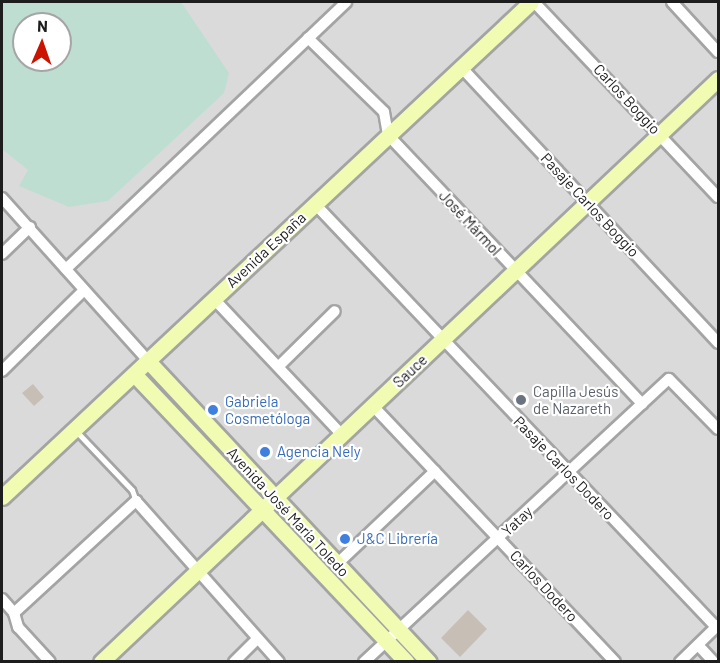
<!DOCTYPE html>
<html>
<head>
<meta charset="utf-8">
<style>
  body { margin:0 }
  #map { position:relative; width:720px; height:663px; overflow:hidden; background:#efece2; font-family:Barlow,sans-serif }
  div>[style] { position:absolute }
  .residential>* { inset:0; background:#dbdada }
  .grass>* { inset:0; background:#c1eca5 }
  .wetland>* { inset:0; background:#beded2 }
  .building>* { inset:0; background:#c7bfb5 }
  .roads { filter:drop-shadow(2px 0 #a4a4a4) drop-shadow(-2px 0 #a4a4a4) drop-shadow(0 2px #a4a4a4) drop-shadow(0 -2px #a4a4a4) }
  .lane>* { height:5px; margin:-2.5px; padding:0 2.5px; transform-origin:2.5px; border-radius:2.5px; background:#fff }
  .street>* { height:10px; margin:-5px; padding:0 5px; transform-origin:5px; border-radius:5px; background:#fff }
  .secondary>* { height:15px; margin:-7.5px; padding:0 7.5px; transform-origin:7.5px; border-radius:7.5px; background:#f1fcb2 }
  .dots>* { width:16px; height:16px; translate:-50% -50%; box-sizing:border-box; border:3px solid #fff; border-radius:50% }
  span { translate:-50% -50%; white-space:nowrap; text-align:center; line-height:1.15; -webkit-text-stroke:4.5px #fff; paint-order:stroke }
  .street-label { font-size:15px; color:#1d1d1d }
  .worship-label { font-size:15px; color:#5b616d }
  .left { translate:0 -50%; text-align:left }
  .shop-label { font-size:15px; color:#366cbe }
  .frame { position:absolute; inset:0; border:3px solid #1d1d1d; pointer-events:none }
  .north { position:absolute; left:12px; top:12px; width:60px; height:60px; box-sizing:border-box; background:#fff; border:2px solid #a5a5a5; border-radius:50%; rotate:2deg; font-size:16px; font-weight:700; line-height:24px; text-align:center; color:#1d1d1d }
  .north::after { content:''; display:block; margin:auto; width:21px; height:27px; background:#ca1400; clip-path:polygon(50% 0,100% 100%,50% 72%,0 100%) }
</style>
</head>
<body>
<div id="map">
  <div class="residential">
    <div style="clip-path:polygon(evenodd,2px 2px,718px 2px,718px 661px,2px 661px,2px 2px,24px 24px,60px 24px,60px 60px,24px 60px,24px 24px)"></div>
  </div>
  <div class="grass">
    <div style="clip-path:polygon(162px 384px,265px 492px,261px 497px,158px 388px)"></div>
    <div style="clip-path:polygon(282px 512px,385px 622px,382px 626px,278px 516px)"></div>
  </div>
  <div class="wetland">
    <div style="clip-path:polygon(evenodd,2px 2px,181px 2px,229px 73px,224px 93px,108px 201px,69px 207px,19px 186px,28px 170px,2px 149px,2px 2px,24px 24px,60px 24px,60px 60px,24px 60px,24px 24px)"></div>
  </div>
  <div class="building">
    <div style="clip-path:polygon(33px 384px,44px 397px,34px 406px,22px 393px)"></div>
    <div style="clip-path:polygon(468px 610px,487px 629px,460px 657px,441px 638px)"></div>
  </div>
  <div class="roads">
    <div class="lane">
      <div style="left:76px;top:431px;width:81px;rotate:46.5deg"></div>
      <div style="left:132px;top:490px;width:12px;rotate:70deg"></div>
    </div>
    <div class="street">
      <div style="left:534px;top:2px;width:268px;rotate:46.7deg"></div>
      <div style="left:672px;top:2px;width:68px;rotate:47.4deg"></div>
      <div style="left:308px;top:38px;width:106px;rotate:44.2deg"></div>
      <div style="left:384px;top:112px;width:23px;rotate:80deg"></div>
      <div style="left:388px;top:135px;width:370px;rotate:46.6deg"></div>
      <div style="left:461px;top:67px;width:377px;rotate:47deg"></div>
      <div style="left:2px;top:198px;width:220px;rotate:48.1deg"></div>
      <div style="left:315px;top:204px;width:583px;rotate:46.53deg"></div>
      <div style="left:2px;top:254px;width:39px;rotate:-44deg"></div>
      <div style="left:66px;top:269px;width:387px;rotate:-43.6deg"></div>
      <div style="left:214px;top:299px;width:187px;rotate:46.7deg"></div>
      <div style="left:279px;top:366px;width:78px;rotate:-44.5deg"></div>
      <div style="left:2px;top:371px;width:115px;rotate:-44.6deg"></div>
      <div style="left:373px;top:406px;width:352px;rotate:46.6deg"></div>
      <div style="left:337px;top:564px;width:135px;rotate:-43.5deg"></div>
      <div style="left:2px;top:599px;width:18px;rotate:49deg"></div>
      <div style="left:14px;top:613px;width:15px;rotate:74deg"></div>
      <div style="left:18px;top:627px;width:47px;rotate:47.6deg"></div>
      <div style="left:14px;top:613px;width:166px;rotate:-42.6deg"></div>
      <div style="left:136px;top:501px;width:215px;rotate:48.4deg"></div>
      <div style="left:698px;top:645px;width:23px;rotate:47deg"></div>
      <div style="left:234px;top:662px;width:33px;rotate:-45deg"></div>
      <div style="left:364px;top:662px;width:416px;rotate:-42.9deg"></div>
      <div style="left:669px;top:379px;width:70px;rotate:45.6deg"></div>
      <div style="left:680px;top:662px;width:53px;rotate:-44.2deg"></div>
    </div>
    <div class="secondary">
      <div style="left:149px;top:362px;width:410px;rotate:47deg"></div>
      <div style="left:135px;top:375px;width:395px;rotate:46.6deg"></div>
      <div style="left:2px;top:497px;width:724px;rotate:-43.1deg"></div>
      <div style="left:101px;top:662px;width:849px;rotate:-43.38deg"></div>
    </div>
  </div>
  <div class="dots">
    <div style="left:521px;top:400px;background:#6b7280"></div>
    <div style="left:213px;top:410px;background:#3f7fe0"></div>
    <div style="left:265px;top:452px;background:#3f7fe0"></div>
    <div style="left:345px;top:539px;background:#3f7fe0"></div>
  </div>
  <div class="street-label">
    <span style="left:627px;top:99px;rotate:47deg">Carlos Boggio</span>
    <span style="left:590px;top:205px;rotate:47deg">Pasaje Carlos Boggio</span>
    <span style="left:470px;top:223px;rotate:47deg">José Mármol</span>
    <span style="left:266px;top:250px;rotate:-43deg">Avenida España</span>
    <span style="left:410px;top:371px;rotate:-43deg">Sauce</span>
    <span style="left:564px;top:468px;rotate:46deg">Pasaje Carlos Dodero</span>
    <span style="left:288px;top:512px;rotate:47deg">Avenida José María Toledo</span>
    <span style="left:517px;top:521px;rotate:-43deg">Yatay</span>
    <span style="left:544px;top:586px;rotate:47deg">Carlos Dodero</span>
  </div>
  <div class="worship-label">
    <span class="left" style="left:533px;top:400px">Capilla Jesús<br>de Nazareth</span>
  </div>
  <div class="shop-label">
    <span class="left" style="left:225px;top:410px">Gabriela<br>Cosmetóloga</span>
    <span class="left" style="left:277px;top:452px">Agencia Nely</span>
    <span class="left" style="left:357px;top:539px">J&amp;C Librería</span>
  </div>
  <div class="frame"></div>
  <div class="north">N</div>
</div>
</body>
</html>
